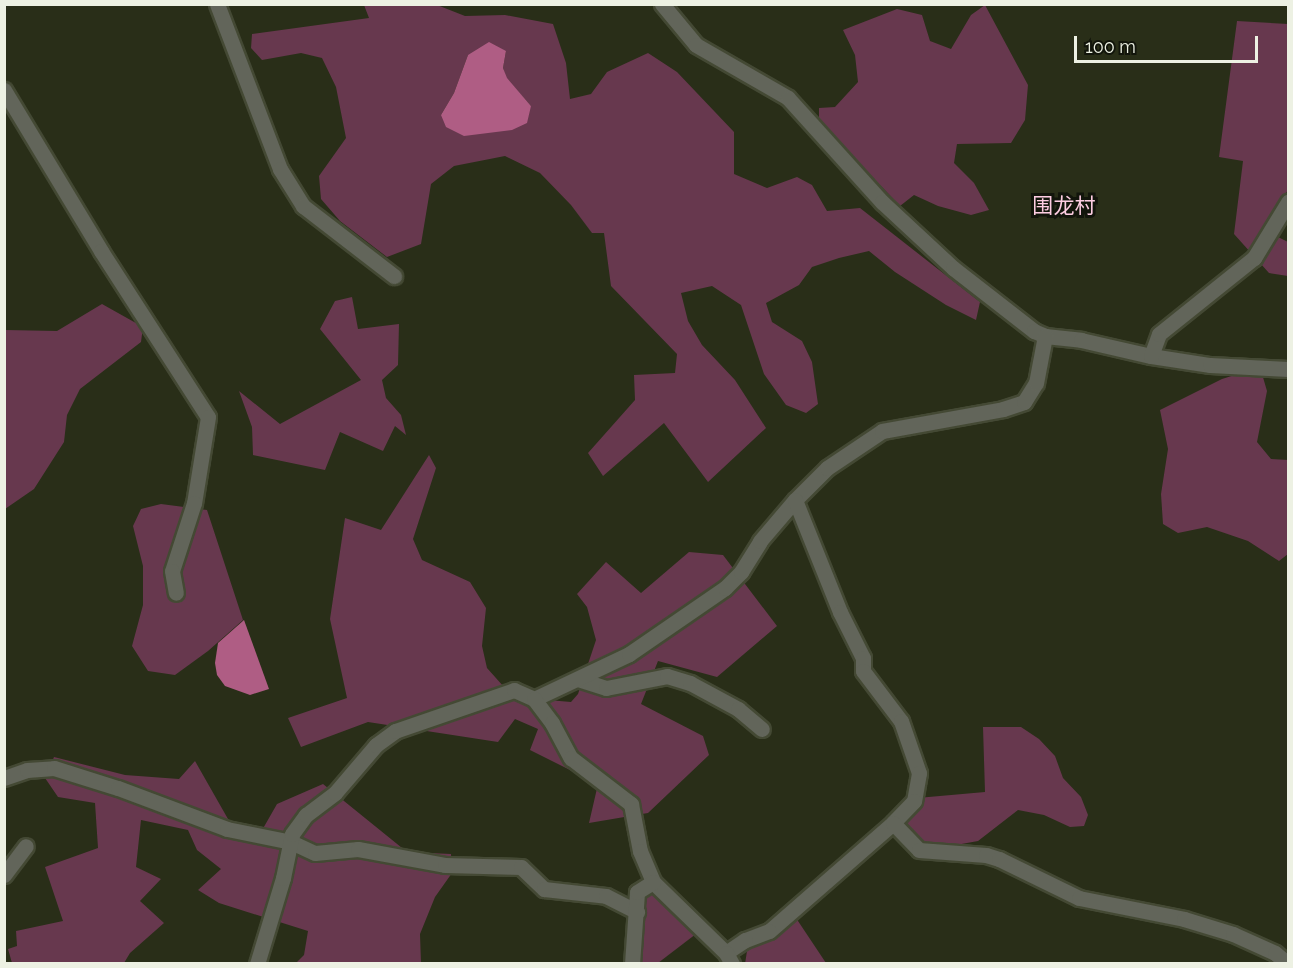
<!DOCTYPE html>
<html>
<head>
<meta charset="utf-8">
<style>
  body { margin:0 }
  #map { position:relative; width:1293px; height:968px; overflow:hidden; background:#292e18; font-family:Raleway,"Noto Sans SC",sans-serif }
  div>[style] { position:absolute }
  .green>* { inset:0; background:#67384e }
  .water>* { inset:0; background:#af5d84 }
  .roads { filter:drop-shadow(2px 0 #444934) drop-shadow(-2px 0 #444934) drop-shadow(0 2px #444934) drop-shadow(0 -2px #444934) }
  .minor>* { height:15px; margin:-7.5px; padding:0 7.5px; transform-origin:7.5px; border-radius:7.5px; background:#62655a }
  span { translate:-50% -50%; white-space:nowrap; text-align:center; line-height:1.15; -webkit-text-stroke:6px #12150b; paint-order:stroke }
  .quarter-label { font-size:21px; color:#fecde2 }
  .frame { position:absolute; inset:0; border:6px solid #edf1e3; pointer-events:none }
  .scale { position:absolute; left:1074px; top:36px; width:184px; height:27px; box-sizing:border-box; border:3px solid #edf1e3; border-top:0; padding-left:8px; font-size:18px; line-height:21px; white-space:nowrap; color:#edf1e3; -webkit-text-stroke:4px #12150b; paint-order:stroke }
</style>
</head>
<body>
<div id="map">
  <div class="green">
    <div style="clip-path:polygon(evenodd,364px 5px,437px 5px,465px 16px,505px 15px,553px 24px,566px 63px,570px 99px,591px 94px,607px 72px,648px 53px,677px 72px,734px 132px,734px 174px,767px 188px,797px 177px,812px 185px,827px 211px,860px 208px,980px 302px,976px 320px,946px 305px,895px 272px,869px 251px,839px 258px,812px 267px,799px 285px,766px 303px,772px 322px,802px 341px,812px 362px,818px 404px,806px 413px,786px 405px,764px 374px,741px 305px,712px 286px,681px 293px,688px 321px,702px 345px,735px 380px,766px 428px,708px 482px,664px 423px,603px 476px,588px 453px,635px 400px,634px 375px,675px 373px,677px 354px,611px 286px,604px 233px,592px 233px,571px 205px,540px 173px,505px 156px,454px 166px,431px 184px,421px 244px,387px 257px,340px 221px,321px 199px,319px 176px,346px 138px,336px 87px,322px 58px,301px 53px,262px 60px,251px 48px,252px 34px,369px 18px,364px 5px,506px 51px,503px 68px,506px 78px,531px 106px,441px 115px,454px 93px,468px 55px,506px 51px)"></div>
    <div style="clip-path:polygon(985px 5px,1028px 85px,1025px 120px,1011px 143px,957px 144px,954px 163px,974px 183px,989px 210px,971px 215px,938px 206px,914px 195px,900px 206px,819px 121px,819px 108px,835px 107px,858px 82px,855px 55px,843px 30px,897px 9px,922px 15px,930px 41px,951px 49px,971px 15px)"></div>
    <div style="clip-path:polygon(1237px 21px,1288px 24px,1288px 190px,1262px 229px,1288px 242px,1288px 276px,1269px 273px,1234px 234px,1243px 161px,1219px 157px)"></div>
    <div style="clip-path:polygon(352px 297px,358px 329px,399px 324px,398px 365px,382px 380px,386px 398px,401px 415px,406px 435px,395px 426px,383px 451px,340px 432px,325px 470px,253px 455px,252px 427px,239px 391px,280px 424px,361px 380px,320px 329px,335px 301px)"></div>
    <div style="clip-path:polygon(102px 304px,143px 327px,141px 342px,80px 389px,67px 415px,64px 442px,34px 489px,5px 509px,5px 330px,57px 331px)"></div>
    <div style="clip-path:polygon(1260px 367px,1267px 391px,1257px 442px,1271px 459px,1288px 460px,1288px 554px,1279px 561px,1248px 541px,1207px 527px,1178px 533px,1163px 524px,1161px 494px,1168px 449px,1160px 410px,1222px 379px)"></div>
    <div style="clip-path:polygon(429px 455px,436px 468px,413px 539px,422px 560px,470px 582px,486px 608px,482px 646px,487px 668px,513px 697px,571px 702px,578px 694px,596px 640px,587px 607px,577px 594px,606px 562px,641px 593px,689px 552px,723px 555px,777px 626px,717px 677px,658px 661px,641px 704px,703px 736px,709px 755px,648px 813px,589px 823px,598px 784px,530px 750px,538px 729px,515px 719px,498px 742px,368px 722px,301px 747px,288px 718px,347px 698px,330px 619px,345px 518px,381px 530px)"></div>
    <div style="clip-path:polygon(161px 504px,207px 510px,243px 620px,208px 651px,175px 675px,148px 671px,132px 646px,143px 605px,143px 566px,133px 526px,141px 509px)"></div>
    <div style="clip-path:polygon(983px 727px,1021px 727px,1039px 739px,1055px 756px,1063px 778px,1081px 797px,1088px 815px,1084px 826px,1070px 827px,1044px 815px,1018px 810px,978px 841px,945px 847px,920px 840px,889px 815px,906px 799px,985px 792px)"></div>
    <div style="clip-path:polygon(54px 757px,125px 775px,179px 779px,195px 761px,232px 826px,261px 832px,277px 804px,323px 784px,407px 852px,451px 854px,452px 873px,435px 897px,420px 934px,421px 963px,296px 963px,304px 955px,308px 931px,219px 903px,198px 890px,221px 869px,197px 850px,188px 830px,141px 820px,136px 867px,161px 879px,140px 901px,164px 923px,130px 953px,124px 963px,12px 963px,8px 949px,17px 946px,16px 931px,63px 921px,45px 867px,98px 848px,95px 803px,58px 797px,45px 778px)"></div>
    <div style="clip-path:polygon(655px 876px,709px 924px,658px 963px,630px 963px,625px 940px,633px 887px)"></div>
    <div style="clip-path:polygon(794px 907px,798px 921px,826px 963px,745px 964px,747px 951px)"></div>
  </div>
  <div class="water">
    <div style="clip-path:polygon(489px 42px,506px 51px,503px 68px,507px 78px,531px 106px,527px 123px,512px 130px,464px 136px,446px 127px,441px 115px,454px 93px,468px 55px)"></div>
    <div style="clip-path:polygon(244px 620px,269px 689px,250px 695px,225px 686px,217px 675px,215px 663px,218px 643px)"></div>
  </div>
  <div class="roads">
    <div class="minor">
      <div style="left:217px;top:4px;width:177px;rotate:69.1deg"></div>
      <div style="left:280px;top:169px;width:44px;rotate:58.1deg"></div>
      <div style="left:303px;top:206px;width:115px;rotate:37.6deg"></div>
      <div style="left:662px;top:4px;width:53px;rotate:50.3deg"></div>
      <div style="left:696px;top:45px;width:106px;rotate:29.9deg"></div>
      <div style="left:788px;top:98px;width:140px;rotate:47.9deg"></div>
      <div style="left:882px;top:202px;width:97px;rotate:42.9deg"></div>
      <div style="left:953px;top:268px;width:103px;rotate:37.9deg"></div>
      <div style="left:1034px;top:331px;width:12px;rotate:24deg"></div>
      <div style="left:1045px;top:336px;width:36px;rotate:6deg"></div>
      <div style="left:1081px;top:340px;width:72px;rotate:12.9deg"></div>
      <div style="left:1151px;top:356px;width:60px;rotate:8.7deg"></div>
      <div style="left:1210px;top:365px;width:78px;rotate:2.9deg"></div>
      <div style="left:4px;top:90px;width:188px;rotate:58.9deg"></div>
      <div style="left:101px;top:251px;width:197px;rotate:57.2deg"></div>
      <div style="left:208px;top:417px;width:87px;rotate:99.2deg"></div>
      <div style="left:194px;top:503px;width:71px;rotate:107.9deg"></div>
      <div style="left:172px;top:571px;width:22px;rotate:80deg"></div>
      <div style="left:1151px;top:356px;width:23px;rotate:-70deg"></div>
      <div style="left:1159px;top:334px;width:122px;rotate:-38.7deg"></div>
      <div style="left:1254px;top:258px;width:66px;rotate:-58.7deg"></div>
      <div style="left:795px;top:500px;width:45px;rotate:-45deg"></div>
      <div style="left:827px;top:468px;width:66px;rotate:-33.9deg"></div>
      <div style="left:882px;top:431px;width:123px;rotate:-10.3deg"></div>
      <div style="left:1003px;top:409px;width:22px;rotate:-18deg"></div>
      <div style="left:1024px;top:402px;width:22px;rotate:-58deg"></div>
      <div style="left:1036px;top:383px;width:48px;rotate:-79.2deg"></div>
      <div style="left:578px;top:679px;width:29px;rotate:18deg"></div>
      <div style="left:606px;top:688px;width:62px;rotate:-11.1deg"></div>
      <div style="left:667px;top:676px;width:24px;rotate:17deg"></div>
      <div style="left:690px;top:683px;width:55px;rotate:28.4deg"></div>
      <div style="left:738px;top:709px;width:31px;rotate:40deg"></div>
      <div style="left:534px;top:699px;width:105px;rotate:-25.3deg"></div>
      <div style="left:629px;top:654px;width:116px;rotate:-34.5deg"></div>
      <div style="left:725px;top:588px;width:23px;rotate:-45deg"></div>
      <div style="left:741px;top:572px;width:36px;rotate:-58deg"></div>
      <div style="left:760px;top:541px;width:54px;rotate:-49.5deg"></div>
      <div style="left:795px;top:500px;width:121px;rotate:68.1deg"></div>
      <div style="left:840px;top:612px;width:51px;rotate:63.4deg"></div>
      <div style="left:863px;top:658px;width:13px;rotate:90deg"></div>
      <div style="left:863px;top:671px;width:63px;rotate:52.8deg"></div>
      <div style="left:901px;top:721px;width:55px;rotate:70.9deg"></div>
      <div style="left:919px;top:773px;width:28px;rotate:100deg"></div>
      <div style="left:914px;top:801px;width:30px;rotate:134deg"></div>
      <div style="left:893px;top:823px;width:164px;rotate:138.9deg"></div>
      <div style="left:769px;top:931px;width:26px;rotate:159deg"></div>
      <div style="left:745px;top:940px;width:23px;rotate:146deg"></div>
      <div style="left:4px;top:778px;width:24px;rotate:-19deg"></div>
      <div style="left:27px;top:770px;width:27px;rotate:-4deg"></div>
      <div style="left:54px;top:768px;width:67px;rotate:17.4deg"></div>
      <div style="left:118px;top:788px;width:116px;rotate:20.6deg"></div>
      <div style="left:227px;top:829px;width:65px;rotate:11.5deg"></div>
      <div style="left:291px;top:842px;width:26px;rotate:25deg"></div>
      <div style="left:315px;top:853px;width:43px;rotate:-5.3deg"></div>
      <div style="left:358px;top:849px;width:88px;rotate:10.4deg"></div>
      <div style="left:445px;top:865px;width:76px;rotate:1.5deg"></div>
      <div style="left:521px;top:867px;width:32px;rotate:44deg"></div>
      <div style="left:544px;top:889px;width:62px;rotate:6.4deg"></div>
      <div style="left:606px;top:896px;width:35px;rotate:27deg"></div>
      <div style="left:893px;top:823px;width:37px;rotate:46deg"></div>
      <div style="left:919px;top:850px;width:67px;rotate:4.3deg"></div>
      <div style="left:986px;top:855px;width:14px;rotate:17deg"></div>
      <div style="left:999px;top:859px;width:89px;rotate:26deg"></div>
      <div style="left:1079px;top:898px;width:107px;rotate:11.3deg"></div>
      <div style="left:1184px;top:919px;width:51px;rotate:17deg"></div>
      <div style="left:1233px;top:934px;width:46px;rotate:24.3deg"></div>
      <div style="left:1275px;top:953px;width:17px;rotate:40deg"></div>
      <div style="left:4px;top:875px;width:36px;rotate:-53deg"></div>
      <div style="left:257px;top:964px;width:90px;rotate:-73.2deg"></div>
      <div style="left:283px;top:878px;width:45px;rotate:-78.4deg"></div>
      <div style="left:292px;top:834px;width:24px;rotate:-54deg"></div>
      <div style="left:306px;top:815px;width:36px;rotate:-37deg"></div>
      <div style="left:335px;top:793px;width:63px;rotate:-49.5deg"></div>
      <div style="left:376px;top:745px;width:24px;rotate:-36deg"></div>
      <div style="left:395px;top:731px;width:126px;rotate:-19deg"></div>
      <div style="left:514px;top:690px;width:22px;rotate:24deg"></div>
      <div style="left:534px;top:699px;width:30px;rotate:53deg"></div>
      <div style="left:552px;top:723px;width:40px;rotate:62deg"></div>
      <div style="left:571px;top:758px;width:76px;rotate:37.5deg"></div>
      <div style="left:631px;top:804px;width:48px;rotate:79.2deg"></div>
      <div style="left:640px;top:851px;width:34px;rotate:67deg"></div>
      <div style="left:653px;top:882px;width:102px;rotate:44.2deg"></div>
      <div style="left:726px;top:953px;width:13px;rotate:61deg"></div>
      <div style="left:632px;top:964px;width:72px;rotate:-86deg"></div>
      <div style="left:637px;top:892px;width:19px;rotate:-32deg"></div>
    </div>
  </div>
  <div class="quarter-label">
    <span style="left:1064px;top:206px">围龙村</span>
  </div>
  <div class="frame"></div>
  <div class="scale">100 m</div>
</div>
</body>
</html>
